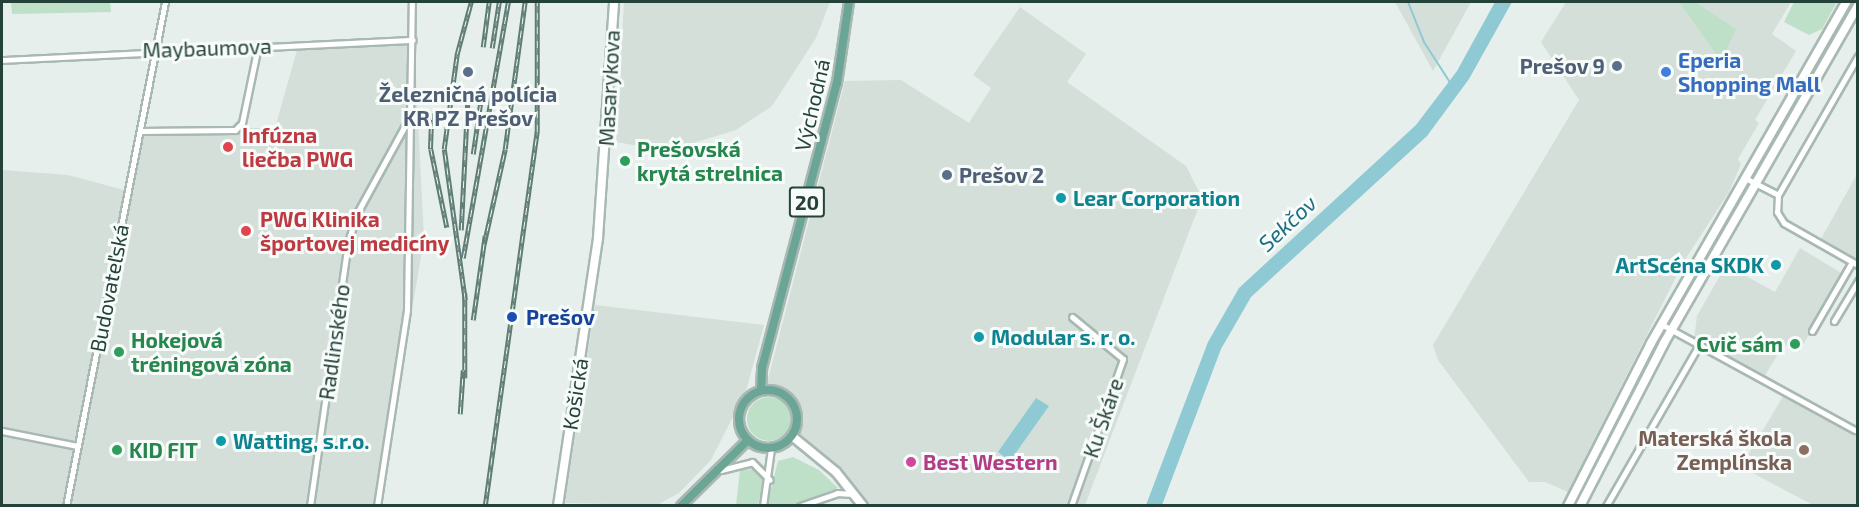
<!DOCTYPE html>
<html>
<head>
<meta charset="utf-8">
<style>
  body { margin:0 }
  #map { position:relative; width:1859px; height:507px; overflow:hidden; background:#e6efeb; font-family:"Exo 2",sans-serif }
  div>[style] { position:absolute }
  .built>* { inset:0; background:#d4dfda }
  .green>* { inset:0; background:#bfe0c8 }
  .round { border-radius:50% }
  .water>* { inset:0; background:#8ec9d4 }
  .stream>* { height:2px; margin:-1px; padding:0 1px; transform-origin:1px; border-radius:1px; background:#8ec9d4 }
  .roads { filter:drop-shadow(2px 0 #a8b8b2) drop-shadow(-2px 0 #a8b8b2) drop-shadow(0 2px #a8b8b2) drop-shadow(0 -2px #a8b8b2) }
  .street>* { height:5px; margin:-2.5px; padding:0 2.5px; transform-origin:2.5px; border-radius:2.5px; background:#fff }
  .secondary>* { height:8px; margin:-4px; padding:0 4px; transform-origin:4px; border-radius:4px; background:#fff }
  .primary>* { height:8px; margin:-4px; padding:0 4px; transform-origin:4px; border-radius:4px; background:#6aa596 }
  .primary>.ring { margin:-4px; padding:0; box-sizing:content-box; background:none; border:8px solid #6aa596; border-radius:50% }
  .rail>* { height:4.5px; margin-top:-2.25px; transform-origin:0; background:repeating-linear-gradient(90deg,#f7fbf9 0 7px,#5f7d75 0 14px); box-sizing:border-box; border-block:2px solid #5f7d75 }
  .dots>* { width:16px; height:16px; translate:-50% -50%; box-sizing:border-box; border:3px solid #f7fbf9; border-radius:50% }
  span { translate:-50% -50%; white-space:nowrap; text-align:center; line-height:1.15; -webkit-text-stroke:6px #f7fbf9; paint-order:stroke }
  .shield-label span { padding:2px 4px; background:#f7fbf9; border:2px solid; border-radius:4px; -webkit-text-stroke-width:0 }
  .shield-label { font-size:20px; color:#24423a; font-weight:700 }
  .street-label { font-size:21px; color:#24423a }
  .shop-label { font-size:21px; color:#366cbe; font-weight:700 }
  .left { translate:0 -50%; text-align:left }
  .service-label { font-size:21px; color:#4e5e75; font-weight:700 }
  .right { translate:-100% -50%; text-align:right }
  .health-label { font-size:21px; color:#be3a42; font-weight:700 }
  .leisure-label { font-size:21px; color:#27864d; font-weight:700 }
  .culture-label { font-size:21px; color:#0d838f; font-weight:700 }
  .transit-label { font-size:21px; color:#164399; font-weight:700 }
  .education-label { font-size:21px; color:#785e54; font-weight:700 }
  .hotel-label { font-size:21px; color:#b23c85; font-weight:700 }
  .water-label { font-size:22px; color:#1c6f80; font-style:italic }
  .frame { position:absolute; inset:0; border:3px solid #24423a; pointer-events:none }
</style>
</head>
<body>
<div id="map">
  <div class="built">
    <div style="clip-path:polygon(624px 2px,830px 2px,816px 38px,772px 106px,736px 130px,667px 151px,616px 142px)"></div>
    <div style="clip-path:polygon(1395px 2px,1471px 2px,1433px 71px)"></div>
    <div style="clip-path:polygon(1566px 2px,1791px 2px,1772px 34px,1796px 51px,1755px 120px,1759px 123px,1738px 159px,1741px 164px,1729px 192px,1684px 261px,1568px 492px,1545px 482px,1529px 482px,1438px 360px,1433px 345px,1579px 100px,1541px 42px)"></div>
    <div style="clip-path:polygon(1020px 7px,1086px 54px,1067px 82px,1186px 166px,1202px 198px,1085px 505px,868px 505px,800px 436px,767px 383px,845px 81px,901px 80px,969px 123px,991px 88px,973px 75px)"></div>
    <div style="clip-path:polygon(414px 38px,424px 239px,379px 505px,2px 505px,2px 170px,68px 175px,128px 191px,140px 128px,275px 128px,299px 43px)"></div>
    <div style="clip-path:polygon(1857px 174px,1857px 259px,1821px 239px)"></div>
    <div style="clip-path:polygon(1800px 248px,1843px 274px,1799px 352px,1784px 344px,1764px 377px,1694px 339px,1697px 316px,1726px 265px,1775px 292px)"></div>
    <div style="clip-path:polygon(595px 305px,764px 325px,746px 391px,711px 460px,679px 493px,657px 505px,565px 503px)"></div>
    <div style="clip-path:polygon(1785px 393px,1857px 432px,1857px 505px,1813px 505px,1741px 467px)"></div>
  </div>
  <div class="green">
    <div style="clip-path:polygon(11px 2px,110px 2px,111px 12px,12px 14px)"></div>
    <div style="clip-path:polygon(1679px 2px,1695px 2px,1736px 29px,1721px 61px)"></div>
    <div style="clip-path:polygon(1794px 2px,1837px 2px,1822px 29px,1809px 35px,1784px 22px)"></div>
    <div class="round" style="left:747px;top:397px;width:44px;height:44px"></div>
    <div style="clip-path:polygon(793px 457px,819px 470px,838px 488px,793px 505px,767px 505px,778px 461px)"></div>
    <div style="clip-path:polygon(756px 469px,765px 476px,758px 505px,736px 506px,740px 470px)"></div>
  </div>
  <div class="water">
    <div style="clip-path:polygon(1495px 2px,1512px 2px,1469px 79px,1427px 136px,1251px 297px,1221px 349px,1162px 505px,1146px 505px,1208px 342px,1239px 288px,1416px 125px,1457px 71px)"></div>
    <div style="clip-path:polygon(1036px 398px,1049px 406px,1010px 461px,998px 452px)"></div>
  </div>
  <div class="stream">
    <div style="left:1408px;top:2px;width:43px;rotate:68.2deg"></div>
    <div style="left:1424px;top:42px;width:50px;rotate:57.3deg"></div>
  </div>
  <div class="roads">
    <div class="street">
      <div style="left:1858px;top:56px;width:160px;rotate:119.9deg"></div>
      <div style="left:1778px;top:195px;width:17px;rotate:93deg"></div>
      <div style="left:1777px;top:212px;width:13px;rotate:58deg"></div>
      <div style="left:1784px;top:223px;width:85px;rotate:29.6deg"></div>
      <div style="left:2px;top:60px;width:411px;rotate:-2.8deg"></div>
      <div style="left:140px;top:131px;width:95px;rotate:-0.6deg"></div>
      <div style="left:235px;top:130px;width:10px;rotate:-45deg"></div>
      <div style="left:242px;top:123px;width:79px;rotate:-78.3deg"></div>
      <div style="left:1745px;top:178px;width:37px;rotate:27deg"></div>
      <div style="left:1834px;top:321px;width:47px;rotate:-59deg"></div>
      <div style="left:1661px;top:324px;width:221px;rotate:28.7deg"></div>
      <div style="left:1812px;top:331px;width:80px;rotate:-59.9deg"></div>
      <div style="left:2px;top:431px;width:77px;rotate:11.2deg"></div>
      <div style="left:721px;top:470px;width:32px;rotate:-14deg"></div>
      <div style="left:752px;top:462px;width:25px;rotate:45deg"></div>
      <div style="left:66px;top:506px;width:514px;rotate:-78.89deg"></div>
      <div style="left:310px;top:506px;width:266px;rotate:-81.8deg"></div>
      <div style="left:348px;top:243px;width:29px;rotate:-74deg"></div>
      <div style="left:356px;top:215px;width:106px;rotate:-61.3deg"></div>
      <div style="left:377px;top:506px;width:198px;rotate:-81.3deg"></div>
      <div style="left:407px;top:310px;width:308px;rotate:-89.1deg"></div>
      <div style="left:763px;top:506px;width:59px;rotate:-82.1deg"></div>
      <div style="left:800px;top:506px;width:39px;rotate:-19deg"></div>
      <div style="left:837px;top:493px;width:16px;rotate:4deg"></div>
      <div style="left:1071px;top:506px;width:156px;rotate:-70.5deg"></div>
      <div style="left:1123px;top:359px;width:66px;rotate:-140.5deg"></div>
      <div style="left:1606px;top:506px;width:186px;rotate:-60deg"></div>
    </div>
    <div class="secondary">
      <div style="left:792px;top:436px;width:57px;rotate:39.3deg"></div>
      <div style="left:836px;top:472px;width:43px;rotate:51.5deg"></div>
      <div style="left:558px;top:506px;width:271px;rotate:-81.5deg"></div>
      <div style="left:598px;top:238px;width:237px;rotate:-86.1deg"></div>
      <div style="left:1568px;top:506px;width:183px;rotate:-63deg"></div>
      <div style="left:1651px;top:343px;width:393px;rotate:-60.2deg"></div>
      <div style="left:1580px;top:506px;width:183px;rotate:-62.7deg"></div>
      <div style="left:1664px;top:343px;width:389px;rotate:-60.1deg"></div>
    </div>
    <div class="primary">
      <div class="ring" style="left:739px;top:390px;width:50px;height:50px"></div>
      <div style="left:761px;top:390px;width:22px;rotate:-87deg"></div>
      <div style="left:762px;top:368px;width:295px;rotate:-75.3deg"></div>
      <div style="left:837px;top:83px;width:82px;rotate:-81.6deg"></div>
      <div style="left:681px;top:506px;width:94px;rotate:-44.6deg"></div>
    </div>
  </div>
  <div class="rail">
    <div style="left:483px;top:47px;width:45px;rotate:-82.4deg"></div>
    <div style="left:492px;top:48px;width:47px;rotate:-81.3deg"></div>
    <div style="left:432px;top:113px;width:36px;rotate:92deg"></div>
    <div style="left:431px;top:149px;width:80px;rotate:78.4deg"></div>
    <div style="left:473px;top:154px;width:63px;rotate:-81.7deg"></div>
    <div style="left:461px;top:230px;width:140px;rotate:-87.1deg"></div>
    <div style="left:484px;top:244px;width:97px;rotate:-77.5deg"></div>
    <div style="left:505px;top:149px;width:148px;rotate:-82.3deg"></div>
    <div style="left:463px;top:258px;width:260px;rotate:-80deg"></div>
    <div style="left:465px;top:293px;width:85px;rotate:90deg"></div>
    <div style="left:465px;top:300px;width:152px;rotate:-97.9deg"></div>
    <div style="left:444px;top:149px;width:96px;rotate:-82.2deg"></div>
    <div style="left:457px;top:54px;width:54px;rotate:-74.9deg"></div>
    <div style="left:473px;top:320px;width:85px;rotate:-81.9deg"></div>
    <div style="left:460px;top:414px;width:44px;rotate:-86.1deg"></div>
    <div style="left:485px;top:506px;width:378px;rotate:-82.1deg"></div>
    <div style="left:537px;top:132px;width:130px;rotate:-90deg"></div>
  </div>
  <div class="dots">
    <div style="left:1617px;top:66px;background:#5c6f8a"></div>
    <div style="left:468px;top:72px;background:#5c6f8a"></div>
    <div style="left:1666px;top:72px;background:#3f7fe0"></div>
    <div style="left:228px;top:147px;background:#e0444e"></div>
    <div style="left:625px;top:161px;background:#2e9e5b"></div>
    <div style="left:947px;top:175px;background:#5c6f8a"></div>
    <div style="left:1061px;top:198px;background:#0f9aa8"></div>
    <div style="left:246px;top:231px;background:#e0444e"></div>
    <div style="left:1776px;top:265px;background:#0f9aa8"></div>
    <div style="left:512px;top:317px;background:#1a4fb4"></div>
    <div style="left:979px;top:337px;background:#0f9aa8"></div>
    <div style="left:1795px;top:344px;background:#2e9e5b"></div>
    <div style="left:119px;top:352px;background:#2e9e5b"></div>
    <div style="left:221px;top:441px;background:#0f9aa8"></div>
    <div style="left:117px;top:450px;background:#2e9e5b"></div>
    <div style="left:1804px;top:450px;background:#8d6e63"></div>
    <div style="left:911px;top:462px;background:#d1479c"></div>
  </div>
  <div class="shield-label">
    <span style="left:807px;top:202px">20</span>
  </div>
  <div class="street-label">
    <span style="left:207px;top:48px;rotate:-2deg">Maybaumova</span>
    <span style="left:609px;top:88px;rotate:-87deg">Masarykova</span>
    <span style="left:812px;top:105px;rotate:-77deg">Východná</span>
    <span style="left:109px;top:288px;rotate:-79deg">Budovateľská</span>
    <span style="left:334px;top:342px;rotate:-82deg">Radlinského</span>
    <span style="left:575px;top:394px;rotate:-81deg">Košická</span>
    <span style="left:1103px;top:418px;rotate:-71deg">Ku Škáre</span>
  </div>
  <div class="shop-label">
    <span class="left" style="left:1678px;top:72px">Eperia<br>Shopping Mall</span>
  </div>
  <div class="service-label">
    <span class="right" style="left:1605px;top:66px">Prešov 9</span>
    <span style="left:468px;top:106px">Železničná polícia<br>KR PZ Prešov</span>
    <span class="left" style="left:959px;top:175px">Prešov 2</span>
  </div>
  <div class="health-label">
    <span class="left" style="left:242px;top:147px">Infúzna<br>liečba PWG</span>
    <span class="left" style="left:260px;top:231px">PWG Klinika<br>športovej medicíny</span>
  </div>
  <div class="leisure-label">
    <span class="left" style="left:637px;top:161px">Prešovská<br>krytá strelnica</span>
    <span class="left" style="left:131px;top:352px">Hokejová<br>tréningová zóna</span>
    <span class="right" style="left:1783px;top:344px">Cvič sám</span>
    <span class="left" style="left:129px;top:450px">KID FIT</span>
  </div>
  <div class="culture-label">
    <span class="left" style="left:1073px;top:198px">Lear Corporation</span>
    <span class="right" style="left:1764px;top:265px">ArtScéna SKDK</span>
    <span class="left" style="left:991px;top:337px">Modular s. r. o.</span>
    <span class="left" style="left:233px;top:441px">Watting, s.r.o.</span>
  </div>
  <div class="transit-label">
    <span class="left" style="left:526px;top:317px">Prešov</span>
  </div>
  <div class="education-label">
    <span class="right" style="left:1792px;top:450px">Materská škola<br>Zemplínska</span>
  </div>
  <div class="hotel-label">
    <span class="left" style="left:923px;top:462px">Best Western</span>
  </div>
  <div class="water-label">
    <span style="left:1287px;top:223px;rotate:-43deg">Sekčov</span>
  </div>
  <div class="frame"></div>
</div>
</body>
</html>
